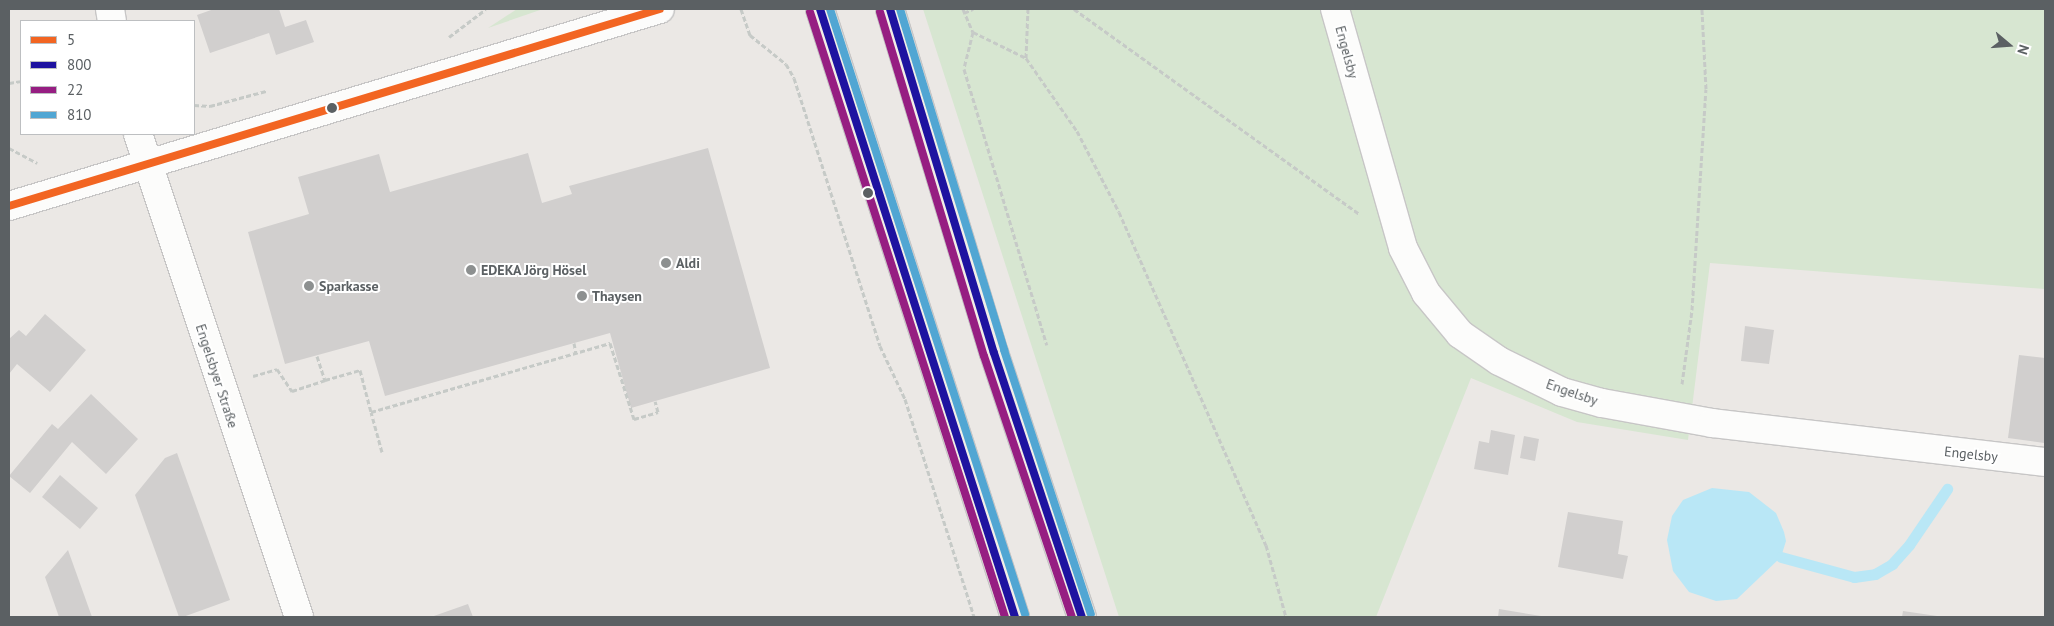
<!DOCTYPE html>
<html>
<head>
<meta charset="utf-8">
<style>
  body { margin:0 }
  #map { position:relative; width:2054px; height:626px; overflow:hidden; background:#ebe8e5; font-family:"PT Sans",sans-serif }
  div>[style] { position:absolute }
  .green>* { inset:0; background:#d7e6d1 }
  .water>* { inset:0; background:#b9e7f6 }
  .stream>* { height:11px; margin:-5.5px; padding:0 5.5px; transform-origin:5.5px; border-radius:5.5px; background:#b9e7f6 }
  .building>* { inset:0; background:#d1cfce }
  .path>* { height:3px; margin-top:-1.5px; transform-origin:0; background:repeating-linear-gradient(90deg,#c6cac7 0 5px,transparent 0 7.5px) }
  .roads { filter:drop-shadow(1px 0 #c7c6c6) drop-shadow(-1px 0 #c7c6c6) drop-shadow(0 1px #c7c6c6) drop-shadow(0 -1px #c7c6c6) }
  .minor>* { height:28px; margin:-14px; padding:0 14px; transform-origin:14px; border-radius:14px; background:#fcfcfb }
  .major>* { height:28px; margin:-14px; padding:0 14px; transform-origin:14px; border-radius:14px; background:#f2eee7 }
  .bus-1>* { height:8px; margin:-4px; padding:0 4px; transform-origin:4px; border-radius:4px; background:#f26522 }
  .bus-2>* { height:8px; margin:-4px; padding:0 4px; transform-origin:4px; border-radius:4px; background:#1e13a0 }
  .bus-3>* { height:8px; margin:-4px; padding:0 4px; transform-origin:4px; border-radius:4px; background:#961e82 }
  .bus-4>* { height:8px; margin:-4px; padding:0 4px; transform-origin:4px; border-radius:4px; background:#51a6d3 }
  .dots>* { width:14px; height:14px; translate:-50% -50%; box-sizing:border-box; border:2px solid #fff; border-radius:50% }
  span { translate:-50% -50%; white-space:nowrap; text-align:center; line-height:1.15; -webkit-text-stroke:4px #fff; paint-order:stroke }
  .street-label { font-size:14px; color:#5b6063 }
  .poi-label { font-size:14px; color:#5b6063; font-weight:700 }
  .left { translate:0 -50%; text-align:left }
  .frame { position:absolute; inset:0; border:10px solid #5b6063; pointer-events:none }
  .legend { position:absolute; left:20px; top:20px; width:175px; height:115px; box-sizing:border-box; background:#fff; border:1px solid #bdbfc1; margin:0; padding:6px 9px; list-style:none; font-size:15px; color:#5b6063 }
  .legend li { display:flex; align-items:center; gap:10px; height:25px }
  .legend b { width:25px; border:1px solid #bdbfc1 }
  .north { position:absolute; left:1984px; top:20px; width:50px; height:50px; -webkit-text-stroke:4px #fff; paint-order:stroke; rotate:108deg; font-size:14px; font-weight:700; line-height:20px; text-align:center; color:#5b6063 }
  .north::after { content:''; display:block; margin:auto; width:18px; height:22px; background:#5b6063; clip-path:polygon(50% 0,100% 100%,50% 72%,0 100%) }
</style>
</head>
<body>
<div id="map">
  <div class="green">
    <div style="clip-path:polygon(517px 9px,543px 9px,488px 28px)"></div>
    <div style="clip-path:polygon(923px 9px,2045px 9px,2045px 289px,1710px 263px,1688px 440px,1577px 422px,1471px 378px,1376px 617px,1119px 617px)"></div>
  </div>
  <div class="water">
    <div style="clip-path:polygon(1712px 488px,1749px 492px,1776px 513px,1784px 532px,1786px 541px,1781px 557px,1737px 599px,1716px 601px,1689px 592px,1673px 571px,1667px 540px,1672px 516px,1683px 500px)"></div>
  </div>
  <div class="stream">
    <div style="left:1781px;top:557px;width:76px;rotate:15.3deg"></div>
    <div style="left:1854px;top:577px;width:21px;rotate:-8deg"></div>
    <div style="left:1875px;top:574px;width:20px;rotate:-30deg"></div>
    <div style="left:1892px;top:564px;width:25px;rotate:-48deg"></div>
    <div style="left:1909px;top:545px;width:68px;rotate:-55.8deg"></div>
  </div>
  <div class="building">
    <div style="clip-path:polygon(214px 9px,279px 9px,285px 27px,306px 20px,314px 42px,276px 55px,269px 33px,210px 53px,197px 15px)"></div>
    <div style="clip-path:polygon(708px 148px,770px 368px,631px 408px,610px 333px,385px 396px,369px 341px,285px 364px,248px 232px,309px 214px,298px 177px,379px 154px,390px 192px,528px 153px,542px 203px,572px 194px,569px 186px)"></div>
    <div style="clip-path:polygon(45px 314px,86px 350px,50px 392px,17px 364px,9px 374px,9px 339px,19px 330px,26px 336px)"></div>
    <div style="clip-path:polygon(1745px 326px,1774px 330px,1769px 364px,1741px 361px)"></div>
    <div style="clip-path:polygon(2019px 355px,2045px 358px,2044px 443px,2008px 438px)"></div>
    <div style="clip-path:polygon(91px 394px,138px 439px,106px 474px,72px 442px,30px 493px,9px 476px,52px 424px,58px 429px)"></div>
    <div style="clip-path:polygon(1491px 430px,1515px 435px,1508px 475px,1474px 469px,1479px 441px,1489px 443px)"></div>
    <div style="clip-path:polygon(1524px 436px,1539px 439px,1535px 461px,1520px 458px)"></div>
    <div style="clip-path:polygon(177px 453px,230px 600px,183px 617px,179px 617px,135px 495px,165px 458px)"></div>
    <div style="clip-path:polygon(60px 475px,98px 508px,80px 529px,42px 497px)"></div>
    <div style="clip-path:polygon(1568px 512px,1623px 521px,1618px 554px,1628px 556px,1623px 579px,1558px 567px)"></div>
    <div style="clip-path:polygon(68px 550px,92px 617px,59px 617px,45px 577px)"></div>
    <div style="clip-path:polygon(468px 604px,473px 617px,431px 617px)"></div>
    <div style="clip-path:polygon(1499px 609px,1541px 616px,1541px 617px,1498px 617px)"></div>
    <div style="clip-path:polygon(1903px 611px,1937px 616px,1937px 617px,1902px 617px)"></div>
  </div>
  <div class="path">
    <div style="left:741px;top:9px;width:28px;rotate:71deg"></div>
    <div style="left:750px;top:35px;width:46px;rotate:38.9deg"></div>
    <div style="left:786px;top:64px;width:16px;rotate:60deg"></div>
    <div style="left:794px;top:78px;width:281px;rotate:72.2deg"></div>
    <div style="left:880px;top:346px;width:59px;rotate:64.7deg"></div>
    <div style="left:905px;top:399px;width:229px;rotate:72.4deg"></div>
    <div style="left:963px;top:9px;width:25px;rotate:67deg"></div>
    <div style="left:973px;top:32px;width:59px;rotate:26.1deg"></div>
    <div style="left:1026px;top:58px;width:89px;rotate:55.1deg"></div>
    <div style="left:1077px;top:131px;width:91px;rotate:62.6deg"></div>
    <div style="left:1119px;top:212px;width:364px;rotate:66.2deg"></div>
    <div style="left:1266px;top:545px;width:75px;rotate:74.5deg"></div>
    <div style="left:1074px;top:9px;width:351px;rotate:35.7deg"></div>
    <div style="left:964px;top:13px;width:10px;rotate:-24deg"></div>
    <div style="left:973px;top:32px;width:38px;rotate:104deg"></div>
    <div style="left:964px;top:69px;width:288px;rotate:73.3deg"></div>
    <div style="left:449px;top:37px;width:46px;rotate:-37.1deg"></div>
    <div style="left:1026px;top:58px;width:49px;rotate:-87.7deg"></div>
    <div style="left:9px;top:83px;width:12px;rotate:-9deg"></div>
    <div style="left:194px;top:105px;width:16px;rotate:4deg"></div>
    <div style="left:210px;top:106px;width:58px;rotate:-15deg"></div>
    <div style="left:9px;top:148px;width:32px;rotate:28deg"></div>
    <div style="left:574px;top:343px;width:10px;rotate:79deg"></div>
    <div style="left:317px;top:356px;width:25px;rotate:72deg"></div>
    <div style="left:325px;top:380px;width:36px;rotate:-16deg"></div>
    <div style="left:360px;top:370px;width:43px;rotate:75.3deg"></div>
    <div style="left:253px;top:376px;width:25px;rotate:-16deg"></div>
    <div style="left:277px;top:369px;width:27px;rotate:56deg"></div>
    <div style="left:292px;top:391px;width:35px;rotate:-18deg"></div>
    <div style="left:1682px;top:384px;width:75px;rotate:-82.3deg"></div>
    <div style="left:1692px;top:310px;width:221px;rotate:-86.4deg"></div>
    <div style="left:1706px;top:89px;width:80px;rotate:-92.9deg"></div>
    <div style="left:382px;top:452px;width:41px;rotate:-105.4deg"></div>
    <div style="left:371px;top:412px;width:249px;rotate:-16.1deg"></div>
    <div style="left:610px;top:343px;width:80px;rotate:72.5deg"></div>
    <div style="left:634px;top:419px;width:25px;rotate:-16deg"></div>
    <div style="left:658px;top:412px;width:11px;rotate:-105deg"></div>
  </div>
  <div class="roads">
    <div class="minor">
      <div style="left:110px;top:9px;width:12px;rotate:81deg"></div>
      <div style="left:1335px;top:9px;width:248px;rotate:74.1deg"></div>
      <div style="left:1403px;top:248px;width:51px;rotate:62.9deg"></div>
      <div style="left:1426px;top:293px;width:53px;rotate:50.3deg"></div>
      <div style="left:1460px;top:334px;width:47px;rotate:34.7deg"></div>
      <div style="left:1499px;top:361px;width:70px;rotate:26.2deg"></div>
      <div style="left:1562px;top:392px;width:41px;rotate:15.4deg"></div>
      <div style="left:1602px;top:403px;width:112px;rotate:10.3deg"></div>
      <div style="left:1712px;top:423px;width:335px;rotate:6.7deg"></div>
      <div style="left:138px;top:134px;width:509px;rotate:71.57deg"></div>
      <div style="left:9px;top:206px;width:680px;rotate:-16.84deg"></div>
    </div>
    <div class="major">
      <div style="left:820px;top:9px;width:639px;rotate:72.22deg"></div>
      <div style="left:890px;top:9px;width:359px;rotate:73.2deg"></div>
      <div style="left:994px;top:353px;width:278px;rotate:71.6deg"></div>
    </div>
  </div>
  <div class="bus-1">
    <div style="left:9px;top:206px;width:680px;rotate:-16.84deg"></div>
  </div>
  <div class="bus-2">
    <div style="left:820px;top:9px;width:639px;rotate:72.22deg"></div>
    <div style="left:890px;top:9px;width:359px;rotate:73.2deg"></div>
    <div style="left:994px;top:353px;width:278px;rotate:71.6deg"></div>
  </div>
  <div class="bus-3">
    <div style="left:810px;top:12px;width:636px;rotate:72.14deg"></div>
    <div style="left:880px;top:12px;width:359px;rotate:73.2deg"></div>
    <div style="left:984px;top:356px;width:275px;rotate:71.4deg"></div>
  </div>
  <div class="bus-4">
    <div style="left:830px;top:9px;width:636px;rotate:72.14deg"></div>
    <div style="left:900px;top:9px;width:357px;rotate:73deg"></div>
    <div style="left:1004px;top:350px;width:278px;rotate:71.8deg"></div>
  </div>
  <div class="dots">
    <div style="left:332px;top:108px;background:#5b6063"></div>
    <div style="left:868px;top:193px;background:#5b6063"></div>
    <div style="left:666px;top:263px;background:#8d9090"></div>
    <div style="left:471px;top:270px;background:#8d9090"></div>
    <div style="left:309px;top:286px;background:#8d9090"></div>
    <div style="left:582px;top:296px;background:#8d9090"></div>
  </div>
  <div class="street-label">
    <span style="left:1347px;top:52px;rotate:75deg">Engelsby</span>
    <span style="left:217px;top:376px;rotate:72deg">Engelsbyer Straße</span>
    <span style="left:1572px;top:392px;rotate:19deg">Engelsby</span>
    <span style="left:1971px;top:454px;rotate:6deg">Engelsby</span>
  </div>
  <div class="poi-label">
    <span class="left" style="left:676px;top:263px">Aldi</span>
    <span class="left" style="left:481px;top:270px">EDEKA Jörg Hösel</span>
    <span class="left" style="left:319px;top:286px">Sparkasse</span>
    <span class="left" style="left:592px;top:296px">Thaysen</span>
  </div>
  <div class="frame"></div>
  <ul class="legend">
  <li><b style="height:6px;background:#f26522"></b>5</li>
  <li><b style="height:6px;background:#1e13a0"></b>800</li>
  <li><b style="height:6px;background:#961e82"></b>22</li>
  <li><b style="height:6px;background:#51a6d3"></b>810</li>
  </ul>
  <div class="north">N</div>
</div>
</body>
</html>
